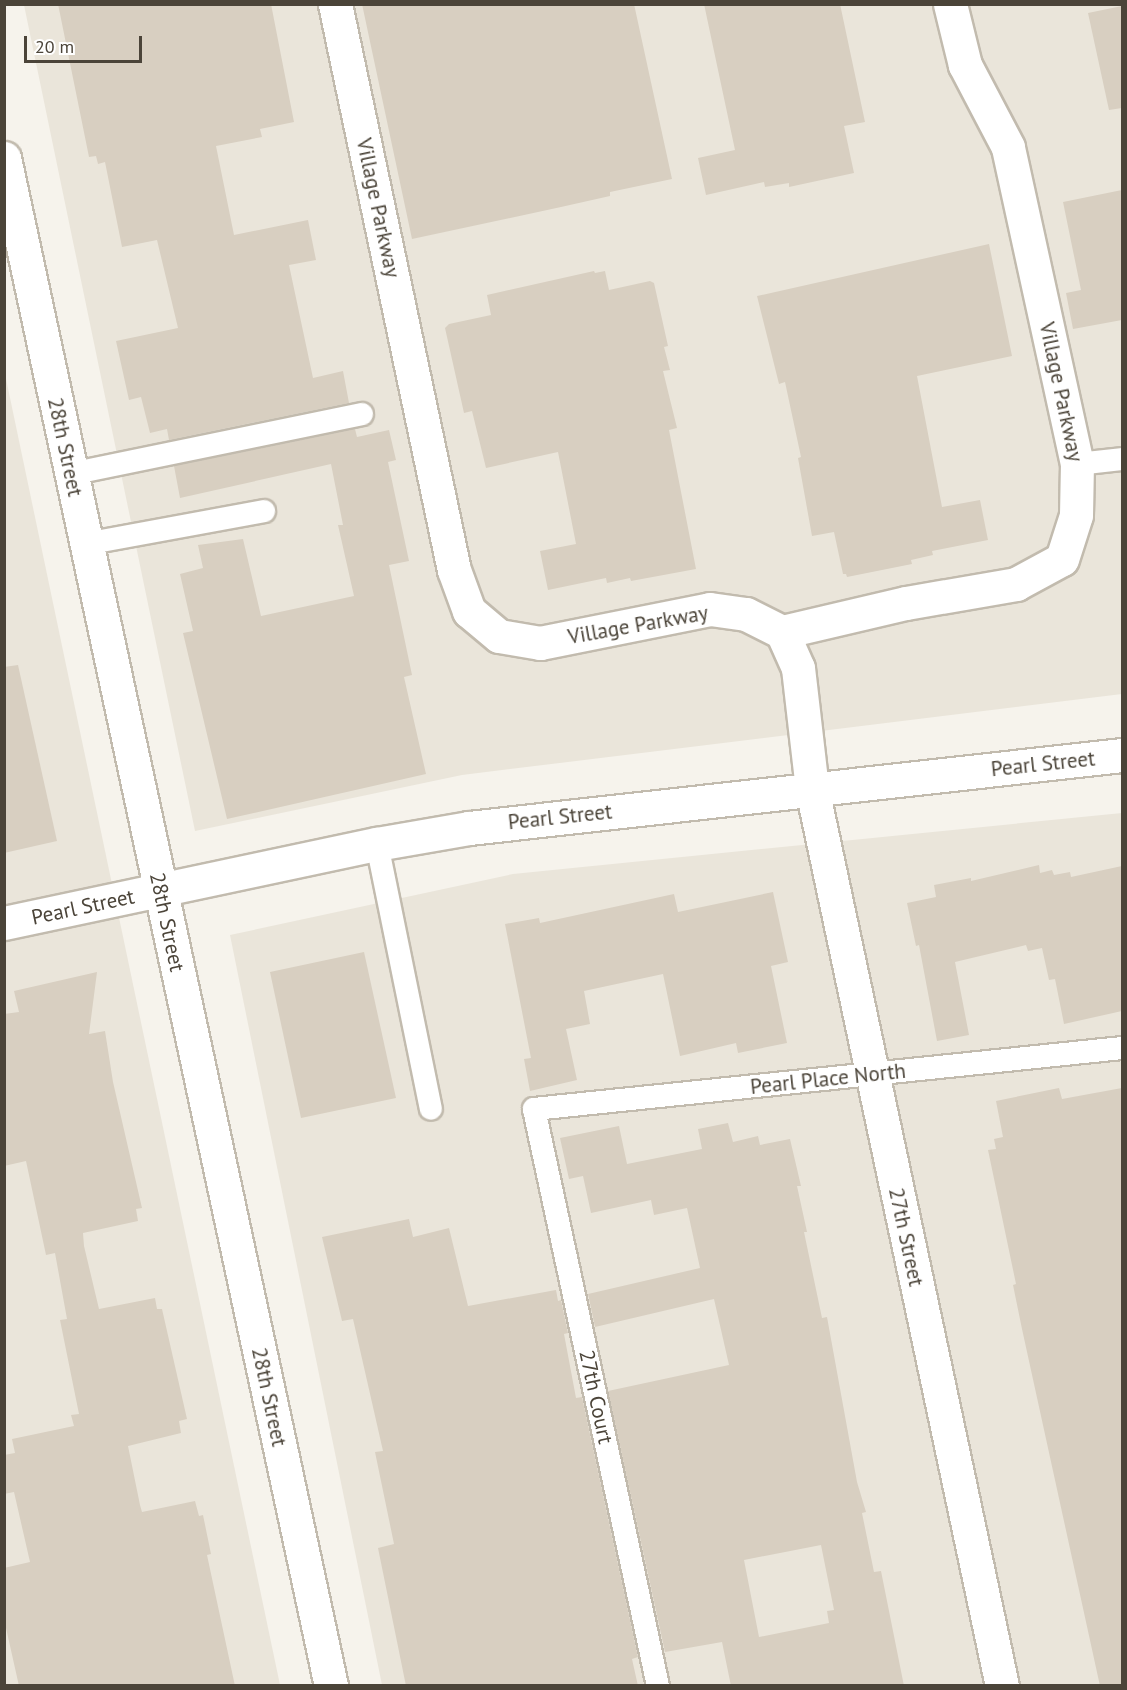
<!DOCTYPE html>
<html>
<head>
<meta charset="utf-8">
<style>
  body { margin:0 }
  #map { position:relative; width:1127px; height:1690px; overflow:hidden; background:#f6f3ec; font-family:"PT Sans",sans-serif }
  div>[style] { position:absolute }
  .residential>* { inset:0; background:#eae5da }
  .building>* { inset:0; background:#d8cfc1 }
  .roads { filter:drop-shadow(2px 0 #c2bbae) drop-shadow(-2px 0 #c2bbae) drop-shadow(0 2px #c2bbae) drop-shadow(0 -2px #c2bbae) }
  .lane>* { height:22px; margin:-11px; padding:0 11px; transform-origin:11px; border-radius:11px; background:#fff }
  .street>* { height:33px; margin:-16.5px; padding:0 16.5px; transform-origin:16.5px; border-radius:16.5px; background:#fff }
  span { translate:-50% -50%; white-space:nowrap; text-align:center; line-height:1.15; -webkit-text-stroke:4.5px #fff; paint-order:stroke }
  .street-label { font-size:21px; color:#4b4439 }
  .frame { position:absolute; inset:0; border:6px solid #4b4439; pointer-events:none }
  .scale { position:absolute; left:24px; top:36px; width:118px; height:27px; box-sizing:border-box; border:3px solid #4b4439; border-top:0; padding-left:8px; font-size:18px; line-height:21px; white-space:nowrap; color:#4b4439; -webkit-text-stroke:4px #fff; paint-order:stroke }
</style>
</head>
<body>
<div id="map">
  <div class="residential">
    <div style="clip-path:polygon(24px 5px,1122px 5px,1122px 694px,462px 775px,195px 831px)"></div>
    <div style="clip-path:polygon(5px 374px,280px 1685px,5px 1685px)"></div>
    <div style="clip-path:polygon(1122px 813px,1122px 1685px,382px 1685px,230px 935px,513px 874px)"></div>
  </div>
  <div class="building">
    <div style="clip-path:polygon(58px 4px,271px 4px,294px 122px,260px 129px,262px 137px,216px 146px,234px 235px,308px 220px,316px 260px,289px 265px,313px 378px,343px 371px,349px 403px,169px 440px,167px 429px,150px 433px,141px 397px,129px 400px,116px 341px,178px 328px,157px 240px,122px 247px,105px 162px,98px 164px,96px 156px,89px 157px)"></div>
    <div style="clip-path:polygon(362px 4px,634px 4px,672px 179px,610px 192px,610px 196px,561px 207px,412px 239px)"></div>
    <div style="clip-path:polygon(704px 4px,840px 4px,865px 122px,844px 126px,854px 173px,789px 187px,789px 183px,765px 187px,764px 182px,706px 195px,698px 158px,735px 150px)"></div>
    <div style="clip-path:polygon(1122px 6px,1122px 108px,1109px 110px,1088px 13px)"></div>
    <div style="clip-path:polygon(1122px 190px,1122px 320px,1073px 329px,1066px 293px,1081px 290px,1063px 202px)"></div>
    <div style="clip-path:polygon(989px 244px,1012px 356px,917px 376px,942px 507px,980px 500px,988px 540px,932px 551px,933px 555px,911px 560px,912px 564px,847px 577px,846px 574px,843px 574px,834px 532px,812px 536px,798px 458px,801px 457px,785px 382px,779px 384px,757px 296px)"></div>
    <div style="clip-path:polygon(594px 271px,595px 273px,605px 271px,609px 290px,650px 281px,654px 283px,668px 346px,664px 347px,670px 370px,663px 371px,677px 428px,669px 430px,696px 569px,631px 581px,630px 578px,607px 583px,606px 578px,548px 590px,540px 551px,576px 544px,558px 452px,486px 468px,472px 411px,464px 413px,445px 328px,449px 324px,491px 315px,487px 295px)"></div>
    <div style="clip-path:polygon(355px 429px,357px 437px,389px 430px,396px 460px,388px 462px,409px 561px,389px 565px,412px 675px,404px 677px,426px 774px,227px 819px,183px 633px,193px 631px,180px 574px,203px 568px,198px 545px,243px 539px,261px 616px,354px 596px,338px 525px,343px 525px,331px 464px,180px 498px,174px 466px)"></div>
    <div style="clip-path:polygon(18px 665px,57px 841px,4px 853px,4px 667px)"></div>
    <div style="clip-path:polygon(1039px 865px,1040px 873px,1052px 870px,1054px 875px,1070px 872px,1071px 877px,1122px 866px,1122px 1011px,1064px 1024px,1055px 979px,1049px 980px,1042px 948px,1028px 951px,1026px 945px,955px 962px,969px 1035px,937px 1041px,919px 945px,916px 946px,907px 903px,936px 897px,934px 885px,971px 878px,971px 881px)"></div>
    <div style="clip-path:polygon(773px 892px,788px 962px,771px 966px,787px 1043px,738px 1053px,736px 1043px,680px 1056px,663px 974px,584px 991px,590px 1024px,566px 1029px,577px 1080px,530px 1091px,524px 1059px,531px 1058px,505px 924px,539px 918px,540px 923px,674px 894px,678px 912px)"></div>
    <div style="clip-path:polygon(364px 952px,396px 1098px,301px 1118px,270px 972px)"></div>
    <div style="clip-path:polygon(97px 972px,89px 1034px,105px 1031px,113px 1082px,142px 1208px,136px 1209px,138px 1221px,83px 1233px,84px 1246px,99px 1309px,155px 1298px,157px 1309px,162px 1309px,187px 1419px,179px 1421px,181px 1433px,128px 1446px,140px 1505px,142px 1512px,195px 1501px,199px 1516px,203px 1515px,211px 1554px,207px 1555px,235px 1686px,19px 1686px,4px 1619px,4px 1568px,30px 1562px,14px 1492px,4px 1494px,4px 1455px,15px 1453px,12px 1439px,74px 1426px,71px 1415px,79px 1414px,60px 1320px,67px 1319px,55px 1253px,46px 1255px,26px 1161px,4px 1166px,4px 1014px,19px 1012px,14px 991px)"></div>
    <div style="clip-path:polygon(1059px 1088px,1062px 1099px,1122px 1088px,1122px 1686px,1100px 1686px,1022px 1329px,1013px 1285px,1016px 1284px,988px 1150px,996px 1149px,994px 1139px,1003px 1137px,996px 1101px)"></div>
    <div style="clip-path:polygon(evenodd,728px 1123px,733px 1142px,758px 1136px,760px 1145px,790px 1139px,801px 1186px,797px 1186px,807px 1232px,804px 1232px,822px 1318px,827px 1317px,857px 1482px,866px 1512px,862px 1513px,874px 1572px,881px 1571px,904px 1686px,731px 1686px,722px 1642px,665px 1652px,608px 1391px,729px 1365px,714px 1299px,595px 1327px,588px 1294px,700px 1268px,687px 1208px,654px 1215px,651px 1200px,591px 1213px,583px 1176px,569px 1179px,560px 1138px,619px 1126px,627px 1164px,702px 1149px,698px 1129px,728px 1123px,821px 1545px,834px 1610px,827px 1611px,829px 1623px,759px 1637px,744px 1560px,821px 1545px)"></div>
    <div style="clip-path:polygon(409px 1219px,413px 1237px,449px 1228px,468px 1306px,556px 1290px,558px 1301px,561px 1300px,568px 1333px,564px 1334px,576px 1398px,582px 1397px,638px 1657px,632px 1659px,638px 1686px,406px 1686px,378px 1548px,394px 1544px,375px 1452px,383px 1451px,353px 1319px,342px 1321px,322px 1237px)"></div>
  </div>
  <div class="roads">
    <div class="lane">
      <div style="left:1077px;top:464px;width:45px;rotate:-6.3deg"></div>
      <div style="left:70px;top:474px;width:298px;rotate:-11.6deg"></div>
      <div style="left:85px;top:544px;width:182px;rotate:-10.4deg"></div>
      <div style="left:377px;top:844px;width:270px;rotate:78.5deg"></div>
      <div style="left:658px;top:1686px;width:590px;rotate:-102.13deg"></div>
      <div style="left:534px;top:1109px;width:591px;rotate:-5.92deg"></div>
    </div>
    <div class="street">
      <div style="left:335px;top:4px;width:578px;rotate:78.13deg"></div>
      <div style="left:454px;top:570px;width:44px;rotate:69.9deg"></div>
      <div style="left:469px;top:611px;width:39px;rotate:40deg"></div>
      <div style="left:499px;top:636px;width:42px;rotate:9.7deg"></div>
      <div style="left:540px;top:643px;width:173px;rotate:-11.3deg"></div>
      <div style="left:710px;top:609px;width:36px;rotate:8deg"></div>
      <div style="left:746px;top:614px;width:40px;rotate:26.6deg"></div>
      <div style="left:782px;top:632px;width:127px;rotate:-13.2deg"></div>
      <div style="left:906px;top:603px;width:112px;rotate:-9.8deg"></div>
      <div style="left:1016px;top:584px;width:52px;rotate:-28.5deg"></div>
      <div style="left:1062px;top:559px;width:46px;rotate:-72.3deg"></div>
      <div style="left:1076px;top:515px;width:51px;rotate:-88.9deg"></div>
      <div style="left:1077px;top:464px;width:324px;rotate:-102.3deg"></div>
      <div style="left:1008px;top:147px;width:93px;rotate:-117.7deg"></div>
      <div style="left:965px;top:65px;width:63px;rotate:-103.8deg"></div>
      <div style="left:4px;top:158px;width:1563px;rotate:77.92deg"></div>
      <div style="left:782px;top:632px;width:39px;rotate:66deg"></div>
      <div style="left:798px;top:668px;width:122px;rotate:83.4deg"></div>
      <div style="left:812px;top:789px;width:917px;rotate:78.04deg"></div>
      <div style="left:4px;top:923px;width:381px;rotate:-12deg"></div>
      <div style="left:377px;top:844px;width:93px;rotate:-9.9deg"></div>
      <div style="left:469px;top:828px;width:657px;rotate:-6.38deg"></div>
    </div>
  </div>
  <div class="street-label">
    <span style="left:378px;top:208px;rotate:78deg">Village Parkway</span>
    <span style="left:1061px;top:392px;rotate:78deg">Village Parkway</span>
    <span style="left:65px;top:447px;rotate:78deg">28th Street</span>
    <span style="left:638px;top:625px;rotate:-10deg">Village Parkway</span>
    <span style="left:1043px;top:764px;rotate:-6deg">Pearl Street</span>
    <span style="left:560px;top:817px;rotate:-6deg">Pearl Street</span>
    <span style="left:83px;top:907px;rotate:-12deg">Pearl Street</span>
    <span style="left:167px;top:922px;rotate:78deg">28th Street</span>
    <span style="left:828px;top:1079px;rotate:-6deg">Pearl Place North</span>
    <span style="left:906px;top:1237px;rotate:78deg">27th Street</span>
    <span style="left:269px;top:1397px;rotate:78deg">28th Street</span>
    <span style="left:596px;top:1397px;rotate:78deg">27th Court</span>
  </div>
  <div class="frame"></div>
  <div class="scale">20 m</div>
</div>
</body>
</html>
